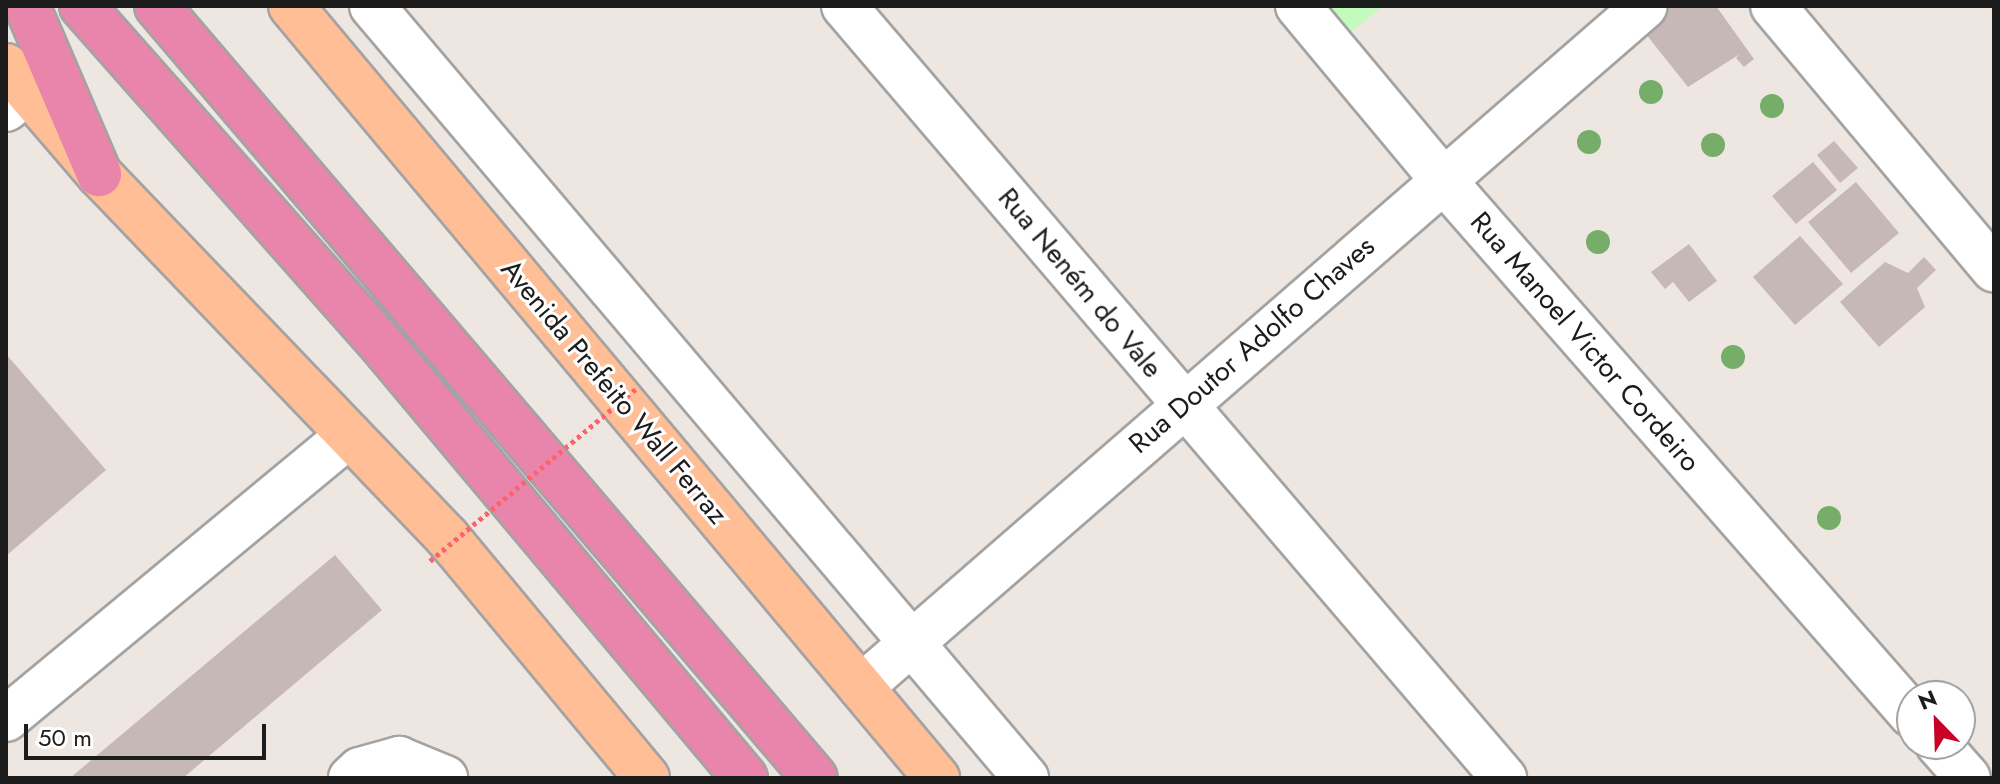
<!DOCTYPE html>
<html>
<head>
<meta charset="utf-8">
<style>
  body { margin:0 }
  #map { position:relative; width:2000px; height:784px; overflow:hidden; background:#eee7e1; font-family:Jost,sans-serif }
  div>[style] { position:absolute }
  .park>* { inset:0; background:#c2fbbb }
  .building>* { inset:0; background:#c6b8b5 }
  .roads { filter:drop-shadow(2px 0 #a3a3a3) drop-shadow(-2px 0 #a3a3a3) drop-shadow(0 2px #a3a3a3) drop-shadow(0 -2px #a3a3a3) }
  .minor>* { height:44px; margin:-22px; padding:0 22px; transform-origin:22px; border-radius:22px; background:#fff }
  .major>* { height:44px; margin:-22px; padding:0 22px; transform-origin:22px; border-radius:22px; background:#ffbe95 }
  .highway>* { height:44px; margin:-22px; padding:0 22px; transform-origin:22px; border-radius:22px; background:#e985ab }
  .path-bridge>* { height:5px; margin-top:-2.5px; transform-origin:0; background:repeating-linear-gradient(90deg,#ff626f 0 4px,transparent 0 8px) }
  .trees>* { width:24px; height:24px; margin:-12px; border-radius:50%; background:#76ad69 }
  span { translate:-50% -50%; white-space:nowrap; text-align:center; line-height:1.15; -webkit-text-stroke:6px #fff; paint-order:stroke }
  .street-label { font-size:28px; color:#1c1c1c }
  .frame { position:absolute; inset:0; border:8px solid #1c1c1c; pointer-events:none }
  .north { position:absolute; left:1896px; top:680px; width:80px; height:80px; box-sizing:border-box; background:#fff; border:2px solid #a4a4a4; border-radius:50%; rotate:337deg; font-size:22px; font-weight:700; line-height:32px; text-align:center; color:#1c1c1c }
  .north::after { content:''; display:block; margin:auto; width:28px; height:36px; background:#c80026; clip-path:polygon(50% 0,100% 100%,50% 72%,0 100%) }
  .scale { position:absolute; left:24px; top:724px; width:242px; height:36px; box-sizing:border-box; border:4px solid #1c1c1c; border-top:0; padding-left:10px; font-size:24px; line-height:28px; white-space:nowrap; color:#1c1c1c; -webkit-text-stroke:6px #fff; paint-order:stroke }
</style>
</head>
<body>
<div id="map">
  <div class="park">
    <div style="clip-path:polygon(1330px 6px,1383px 6px,1351px 32px)"></div>
  </div>
  <div class="building">
    <div style="clip-path:polygon(1668px 6px,1716px 6px,1754px 59px,1744px 67px,1736px 58px,1740px 54px,1688px 87px,1641px 28px)"></div>
    <div style="clip-path:polygon(1834px 141px,1858px 168px,1840px 183px,1817px 155px)"></div>
    <div style="clip-path:polygon(1813px 162px,1837px 190px,1796px 224px,1772px 196px)"></div>
    <div style="clip-path:polygon(1856px 182px,1899px 233px,1851px 273px,1808px 222px)"></div>
    <div style="clip-path:polygon(1800px 236px,1843px 284px,1795px 325px,1753px 277px)"></div>
    <div style="clip-path:polygon(1689px 244px,1717px 281px,1689px 302px,1673px 282px,1665px 289px,1651px 272px)"></div>
    <div style="clip-path:polygon(1924px 257px,1936px 270px,1917px 288px,1925px 307px,1879px 347px,1840px 302px,1885px 262px,1908px 273px)"></div>
    <div style="clip-path:polygon(6px 354px,106px 470px,6px 556px)"></div>
    <div style="clip-path:polygon(335px 555px,382px 610px,183px 778px,70px 778px)"></div>
  </div>
  <div class="roads">
    <div class="minor">
      <div style="left:372px;top:6px;width:1012px;rotate:49.73deg"></div>
      <div style="left:844px;top:6px;width:1016px;rotate:49.47deg"></div>
      <div style="left:1298px;top:6px;width:226px;rotate:50.2deg"></div>
      <div style="left:1443px;top:180px;width:711px;rotate:48.76deg"></div>
      <div style="left:1773px;top:6px;width:344px;rotate:50deg"></div>
      <div style="left:6px;top:109px;width:28px;rotate:-39deg"></div>
      <div style="left:861px;top:687px;width:1038px;rotate:-40.98deg"></div>
      <div style="left:6px;top:719px;width:445px;rotate:-39.6deg"></div>
      <div style="left:1938px;top:744px;width:45px;rotate:48.6deg"></div>
      <div style="left:351px;top:778px;width:12px;rotate:-42deg"></div>
      <div style="left:360px;top:770px;width:41px;rotate:-15.8deg"></div>
      <div style="left:399px;top:759px;width:50px;rotate:22.4deg"></div>
    </div>
    <div class="major">
      <div style="left:291px;top:6px;width:1007px;rotate:50.08deg"></div>
      <div style="left:6px;top:66px;width:143px;rotate:49.3deg"></div>
      <div style="left:99px;top:174px;width:503px;rotate:46.21deg"></div>
      <div style="left:447px;top:537px;width:313px;rotate:50.3deg"></div>
    </div>
    <div class="highway">
      <div style="left:27px;top:6px;width:183px;rotate:66.8deg"></div>
      <div style="left:82px;top:6px;width:460px;rotate:48.5deg"></div>
      <div style="left:387px;top:351px;width:557px;rotate:50.02deg"></div>
      <div style="left:157px;top:6px;width:1014px;rotate:49.56deg"></div>
    </div>
  </div>
  <div class="path-bridge">
    <div style="left:430px;top:561px;width:268px;rotate:-39.9deg"></div>
  </div>
  <div class="trees">
    <div style="left:1651px;top:92px"></div>
    <div style="left:1772px;top:106px"></div>
    <div style="left:1589px;top:142px"></div>
    <div style="left:1713px;top:145px"></div>
    <div style="left:1598px;top:242px"></div>
    <div style="left:1733px;top:357px"></div>
    <div style="left:1829px;top:518px"></div>
  </div>
  <div class="street-label">
    <span style="left:1080px;top:283px;rotate:50deg">Rua Neném do Vale</span>
    <span style="left:1585px;top:342px;rotate:49deg">Rua Manoel Victor Cordeiro</span>
    <span style="left:1252px;top:345px;rotate:-41deg">Rua Doutor Adolfo Chaves</span>
    <span style="left:614px;top:392px;rotate:50deg">Avenida Prefeito Wall Ferraz</span>
  </div>
  <div class="frame"></div>
  <div class="north">N</div>
  <div class="scale">50 m</div>
</div>
</body>
</html>
